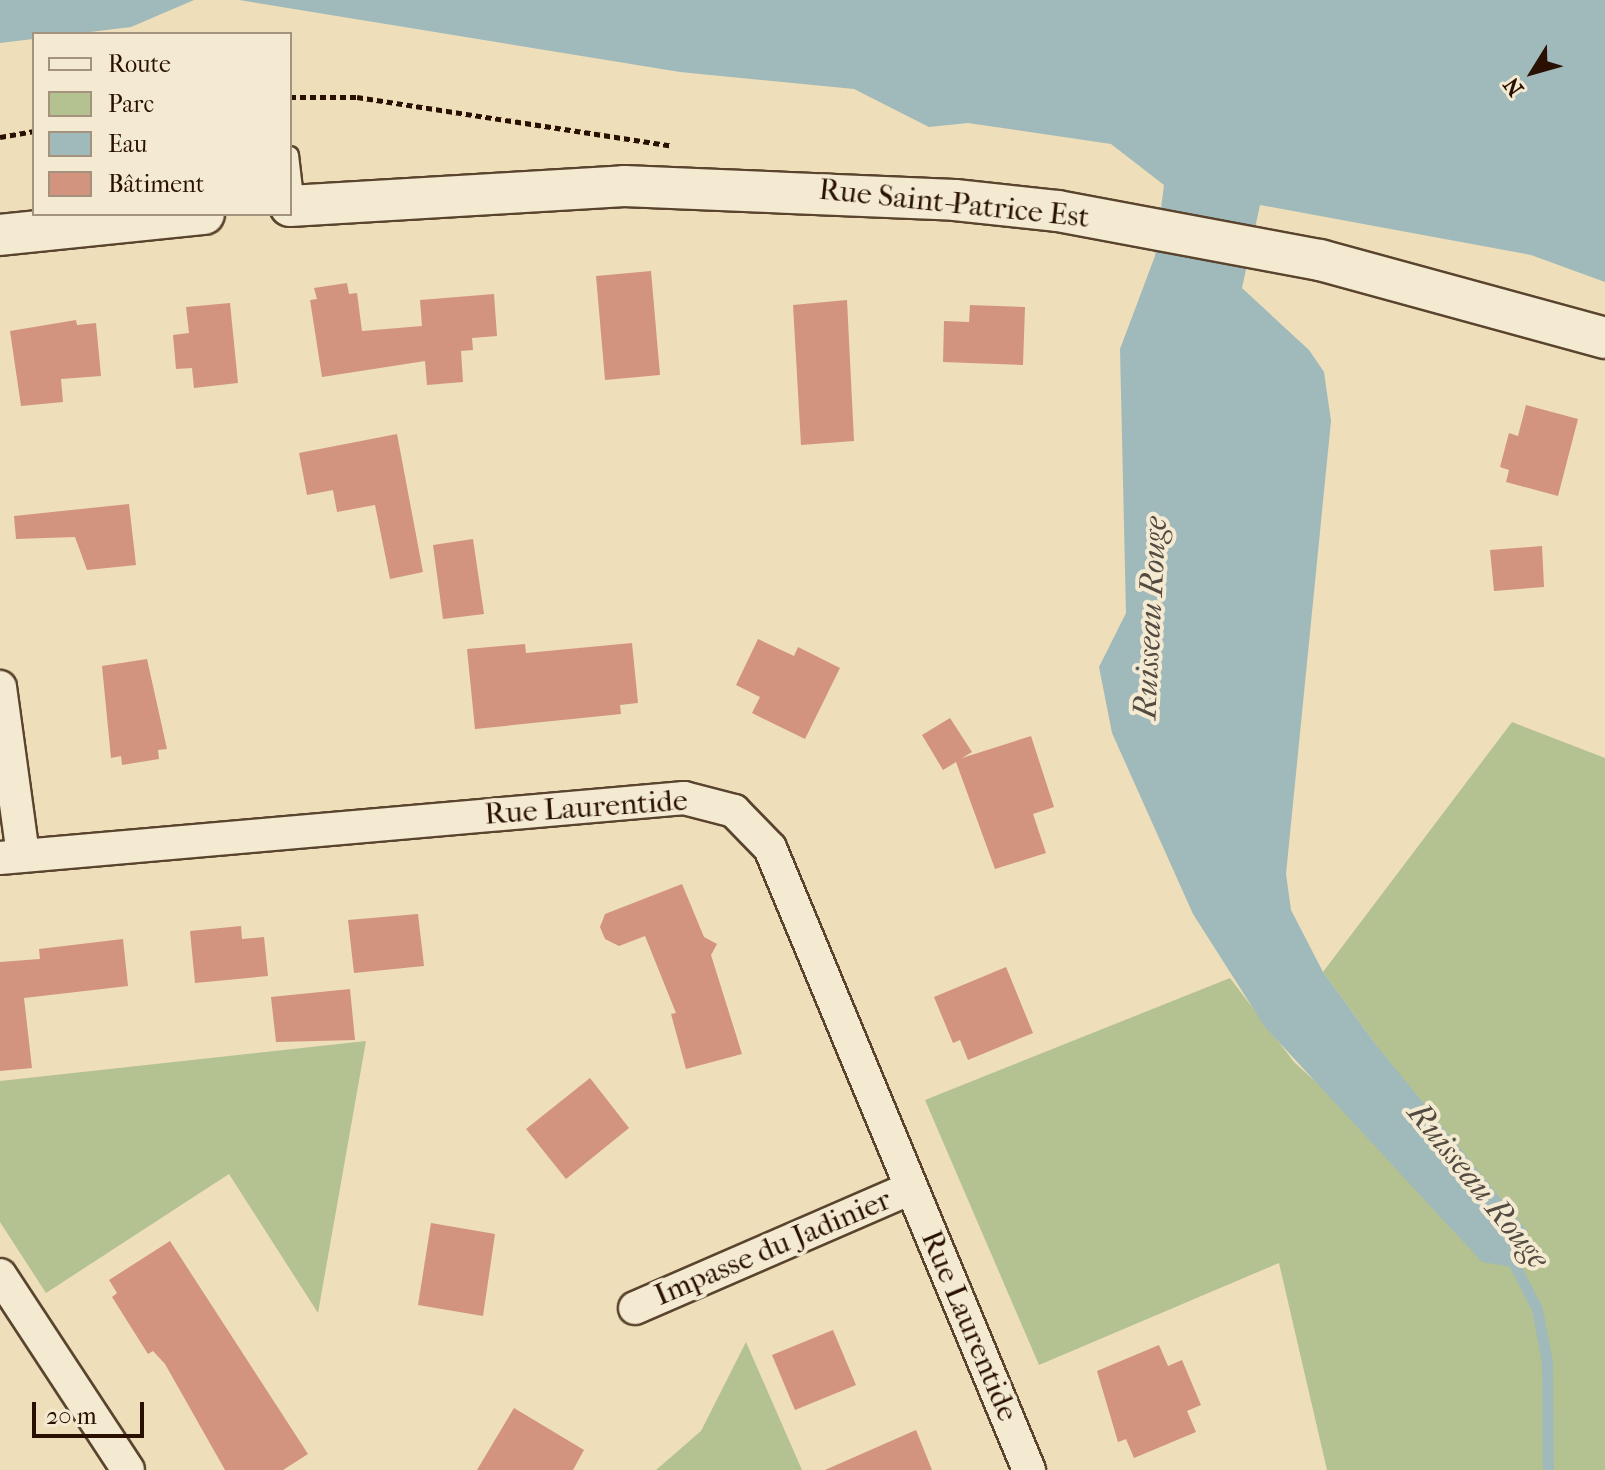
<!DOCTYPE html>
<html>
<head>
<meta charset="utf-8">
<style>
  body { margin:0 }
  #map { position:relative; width:1605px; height:1470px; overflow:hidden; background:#eedeb9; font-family:"IM FELL French Canon",serif }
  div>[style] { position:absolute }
  .green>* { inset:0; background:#b4c292 }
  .water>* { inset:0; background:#a0b9bb }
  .stream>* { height:11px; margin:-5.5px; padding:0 5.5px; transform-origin:5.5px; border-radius:5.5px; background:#a0b9bb }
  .building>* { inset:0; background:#d2947f }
  .path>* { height:5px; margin-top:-2.5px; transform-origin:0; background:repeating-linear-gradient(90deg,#291000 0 6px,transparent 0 10px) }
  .roads { filter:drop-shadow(2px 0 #5a442e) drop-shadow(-2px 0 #5a442e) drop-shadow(0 2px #5a442e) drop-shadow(0 -2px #5a442e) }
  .service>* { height:16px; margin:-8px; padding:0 8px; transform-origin:8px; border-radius:8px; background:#f4ead2 }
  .minor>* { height:32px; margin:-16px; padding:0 16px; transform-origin:16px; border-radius:16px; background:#f4ead2 }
  .tertiary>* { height:40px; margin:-20px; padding:0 20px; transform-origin:20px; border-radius:20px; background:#f4ead2 }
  span { translate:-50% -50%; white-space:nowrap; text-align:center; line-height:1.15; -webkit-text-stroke:8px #f4ead2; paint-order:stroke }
  .street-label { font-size:30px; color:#291000 }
  .water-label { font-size:32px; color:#534b41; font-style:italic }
  .legend { position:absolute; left:32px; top:32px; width:260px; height:184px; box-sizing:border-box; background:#f4ead2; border:2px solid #a3937e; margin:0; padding:10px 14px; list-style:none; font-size:24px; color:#291000 }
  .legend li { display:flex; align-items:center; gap:16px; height:40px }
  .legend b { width:40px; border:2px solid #a3937e }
  .north { position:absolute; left:1493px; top:32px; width:80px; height:80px; -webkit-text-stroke:6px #f4ead2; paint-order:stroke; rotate:233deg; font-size:22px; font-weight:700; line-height:32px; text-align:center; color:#291000 }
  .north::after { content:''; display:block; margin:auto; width:28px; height:36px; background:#291000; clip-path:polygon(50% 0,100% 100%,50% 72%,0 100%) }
  .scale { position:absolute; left:32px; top:1402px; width:112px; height:36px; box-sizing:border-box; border:4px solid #291000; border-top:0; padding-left:10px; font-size:24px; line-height:28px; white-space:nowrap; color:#291000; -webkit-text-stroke:6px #f4ead2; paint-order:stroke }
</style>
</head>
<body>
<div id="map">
  <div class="green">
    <div style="clip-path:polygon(1512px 722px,1605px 758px,1605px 1470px,1327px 1470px,1279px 1263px,1039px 1365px,925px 1100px,1230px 978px,1294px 1062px,1349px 1112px,1377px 1046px,1323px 972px)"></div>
    <div style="clip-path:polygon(366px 1041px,318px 1313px,229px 1174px,46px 1293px,0 1222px,0 1081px)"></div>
    <div style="clip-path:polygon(746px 1342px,802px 1470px,656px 1470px,701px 1431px)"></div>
  </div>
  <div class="water">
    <div style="clip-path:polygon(0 0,194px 0,131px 27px,0 43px)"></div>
    <div style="clip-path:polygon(239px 0,1605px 0,1605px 282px,1531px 255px,1260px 205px,1242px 288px,1309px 350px,1324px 372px,1331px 421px,1286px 874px,1291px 910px,1323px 972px,1377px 1046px,1528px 1232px,1519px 1268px,1482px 1262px,1265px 1027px,1193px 914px,1112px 733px,1099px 667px,1126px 613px,1120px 349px,1155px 256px,1164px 185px,1111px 144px,968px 123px,929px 127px,854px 89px,680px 72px)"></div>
  </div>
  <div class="stream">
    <div style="left:1511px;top:1258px;width:57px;rotate:63deg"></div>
    <div style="left:1537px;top:1309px;width:54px;rotate:79.3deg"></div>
    <div style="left:1547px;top:1362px;width:108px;rotate:89.5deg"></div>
  </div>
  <div class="building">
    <div style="clip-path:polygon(651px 271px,660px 375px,605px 380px,596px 276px)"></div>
    <div style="clip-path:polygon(347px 283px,349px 294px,357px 293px,362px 331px,422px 326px,420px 300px,494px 294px,497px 336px,472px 338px,473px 350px,461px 351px,463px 382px,427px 385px,425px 361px,322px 377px,310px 300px,317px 299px,314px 288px)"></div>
    <div style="clip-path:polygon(847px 300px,854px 441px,801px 445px,793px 305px)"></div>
    <div style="clip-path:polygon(230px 303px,238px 383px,194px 388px,192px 368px,176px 369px,173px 335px,189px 333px,186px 307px)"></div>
    <div style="clip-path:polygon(970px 305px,1025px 307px,1023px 365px,943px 362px,944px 321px,969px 322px)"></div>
    <div style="clip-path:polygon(76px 320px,77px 325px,96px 323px,101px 376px,61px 379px,63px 402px,21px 406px,10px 331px)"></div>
    <div style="clip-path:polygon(1526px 405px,1578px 419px,1558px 496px,1506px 482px,1509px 470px,1500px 467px,1509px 433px,1518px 436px)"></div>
    <div style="clip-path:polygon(397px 434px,423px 572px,390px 579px,375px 505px,337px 512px,333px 490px,307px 495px,299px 453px)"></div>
    <div style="clip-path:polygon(129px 504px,136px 565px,87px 570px,75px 537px,16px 539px,14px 516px)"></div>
    <div style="clip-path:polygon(473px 539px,484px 614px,443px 619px,433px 545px)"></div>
    <div style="clip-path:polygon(1542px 546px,1544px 587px,1494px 591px,1490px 550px)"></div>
    <div style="clip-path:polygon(758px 639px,794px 656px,798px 647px,840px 668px,805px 739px,752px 713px,760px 697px,736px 685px)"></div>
    <div style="clip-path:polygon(632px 643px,638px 703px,620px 705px,621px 714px,475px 729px,467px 649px,525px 644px,526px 653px)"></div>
    <div style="clip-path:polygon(147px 659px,167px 749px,158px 750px,159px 759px,122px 765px,121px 756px,111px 758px,102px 666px)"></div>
    <div style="clip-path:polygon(950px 718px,972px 752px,962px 758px,1031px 736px,1054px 807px,1033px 814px,1046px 853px,995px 869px,956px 762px,943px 770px,922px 735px)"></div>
    <div style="clip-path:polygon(682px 884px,704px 937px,717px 944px,711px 955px,742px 1054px,686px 1069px,671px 1014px,676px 1013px,645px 936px,619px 946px,605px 939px,600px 927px,605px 914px)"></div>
    <div style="clip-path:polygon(418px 914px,424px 966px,354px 973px,348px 920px)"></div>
    <div style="clip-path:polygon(241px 926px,242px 939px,264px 937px,268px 976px,195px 983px,190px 931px)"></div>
    <div style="clip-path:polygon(123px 939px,128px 986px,24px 998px,32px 1068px,0 1071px,0 962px,40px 959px,39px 949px)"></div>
    <div style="clip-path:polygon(1006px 967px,1033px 1033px,968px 1060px,960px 1040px,953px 1043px,934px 997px)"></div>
    <div style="clip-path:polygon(350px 989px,355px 1040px,276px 1042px,271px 997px)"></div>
    <div style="clip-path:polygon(590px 1078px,629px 1128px,566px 1179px,526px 1129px)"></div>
    <div style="clip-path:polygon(431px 1223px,495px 1234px,483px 1316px,418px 1305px)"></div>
    <div style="clip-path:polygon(170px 1241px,308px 1454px,283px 1470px,225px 1470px,165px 1364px,153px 1351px,148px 1354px,112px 1297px,117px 1293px,109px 1280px)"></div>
    <div style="clip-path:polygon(833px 1330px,856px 1385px,795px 1410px,772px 1355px)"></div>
    <div style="clip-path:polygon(1159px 1345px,1168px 1366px,1182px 1360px,1201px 1405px,1187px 1411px,1196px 1432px,1134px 1458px,1126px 1439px,1118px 1442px,1097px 1371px)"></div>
    <div style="clip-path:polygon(514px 1408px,584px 1450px,573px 1470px,477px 1470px)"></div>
    <div style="clip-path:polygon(916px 1430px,932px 1470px,825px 1470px)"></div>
  </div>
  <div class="path">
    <div style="left:290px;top:97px;width:67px"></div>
    <div style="left:357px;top:97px;width:319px;rotate:8.8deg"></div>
    <div style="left:0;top:137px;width:35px;rotate:-10deg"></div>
  </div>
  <div class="roads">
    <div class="service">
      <div style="left:290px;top:155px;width:51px;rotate:83.3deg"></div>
    </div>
    <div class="minor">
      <div style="left:0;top:687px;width:170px;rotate:82.2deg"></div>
      <div style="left:0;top:858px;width:687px;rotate:-5.01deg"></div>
      <div style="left:684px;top:798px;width:52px;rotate:14.6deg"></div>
      <div style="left:734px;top:811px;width:52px;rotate:45.8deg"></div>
      <div style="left:770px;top:848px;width:674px;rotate:67.39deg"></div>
      <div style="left:0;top:1275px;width:233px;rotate:56.7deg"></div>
      <div style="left:635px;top:1308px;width:301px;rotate:-23.5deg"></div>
    </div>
    <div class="tertiary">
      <div style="left:290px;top:206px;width:335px;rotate:-3.4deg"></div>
      <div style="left:624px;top:186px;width:331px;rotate:2.4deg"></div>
      <div style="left:955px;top:200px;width:104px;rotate:6.1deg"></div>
      <div style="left:1058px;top:211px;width:267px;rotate:10.6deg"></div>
      <div style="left:1320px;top:260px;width:295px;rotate:15.3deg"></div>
      <div style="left:0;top:235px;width:205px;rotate:-5.9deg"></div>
    </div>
  </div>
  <div class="street-label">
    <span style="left:954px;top:204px;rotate:6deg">Rue Saint-Patrice Est</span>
    <span style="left:586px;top:808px;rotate:-4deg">Rue Laurentide</span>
    <span style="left:773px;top:1248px;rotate:-23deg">Impasse du Jadinier</span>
    <span style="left:969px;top:1326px;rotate:67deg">Rue Laurentide</span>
  </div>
  <div class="water-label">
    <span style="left:1151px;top:618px;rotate:-87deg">Ruisseau Rouge</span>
    <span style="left:1478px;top:1186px;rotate:51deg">Ruisseau Rouge</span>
  </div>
  <ul class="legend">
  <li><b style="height:10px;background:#f4ead2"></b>Route</li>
  <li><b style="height:22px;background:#b4c292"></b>Parc</li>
  <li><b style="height:22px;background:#a0b9bb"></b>Eau</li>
  <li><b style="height:22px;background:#d2947f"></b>Bâtiment</li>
  </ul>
  <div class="north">N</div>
  <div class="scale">20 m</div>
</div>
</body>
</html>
